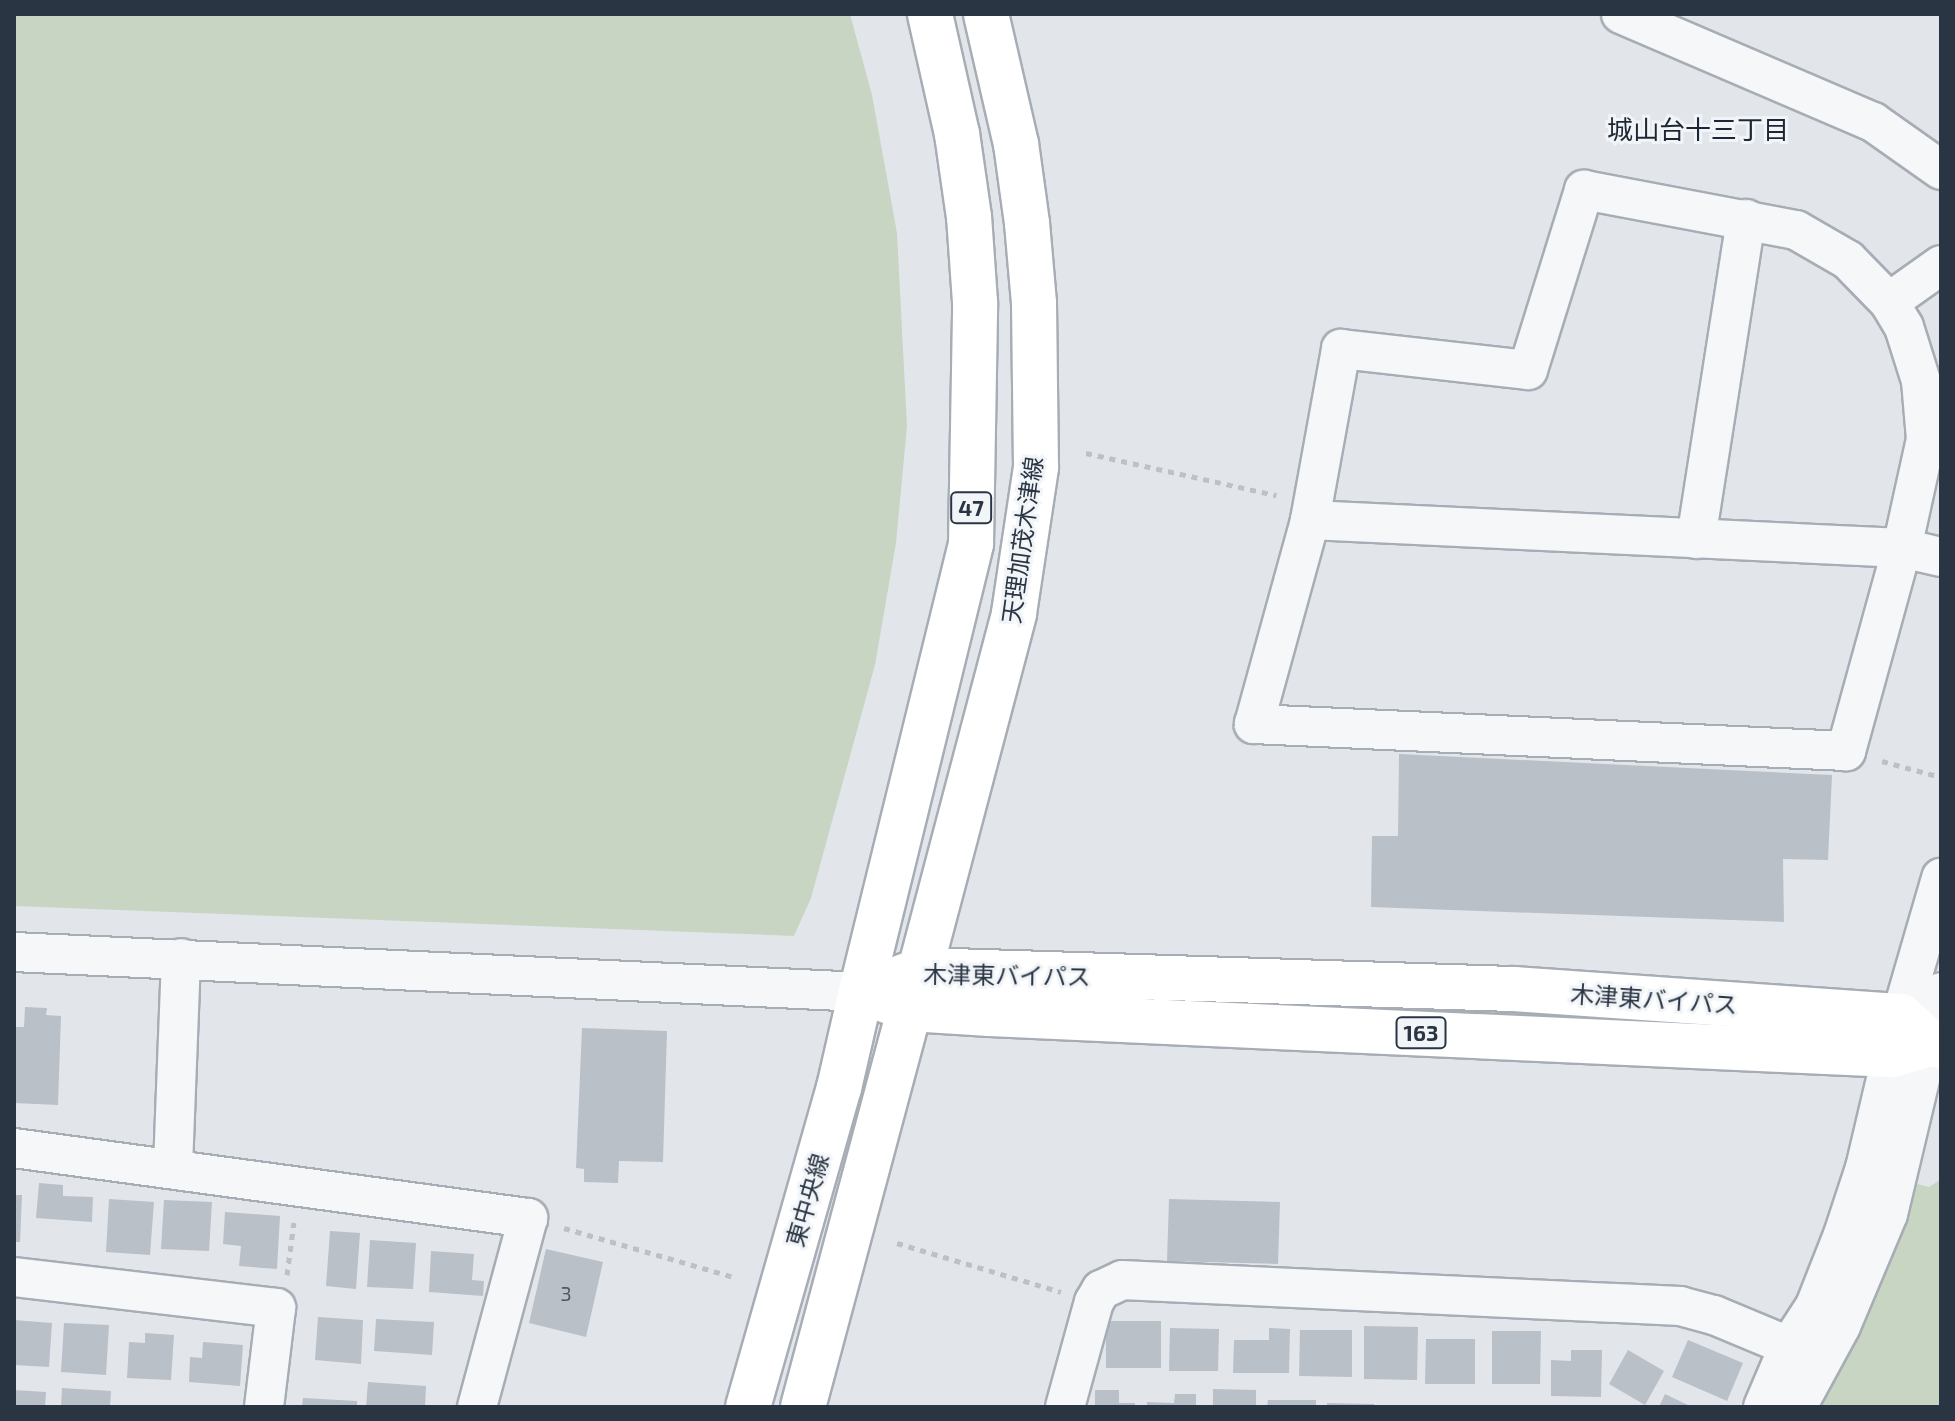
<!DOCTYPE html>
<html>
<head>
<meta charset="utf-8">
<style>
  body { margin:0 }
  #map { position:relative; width:1955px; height:1421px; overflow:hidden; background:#e2e6eb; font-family:"Exo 2","Noto Sans JP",sans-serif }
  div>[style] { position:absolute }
  .green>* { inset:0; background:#c9d5c3 }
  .building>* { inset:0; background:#b9c0c8 }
  .path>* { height:5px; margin-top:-2.5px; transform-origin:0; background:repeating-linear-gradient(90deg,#bcc1c6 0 6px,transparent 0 12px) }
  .roads { filter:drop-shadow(2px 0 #a7adb5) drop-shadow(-2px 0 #a7adb5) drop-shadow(0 2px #a7adb5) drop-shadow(0 -2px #a7adb5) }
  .minor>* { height:38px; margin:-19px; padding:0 19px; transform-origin:19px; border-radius:19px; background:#f5f7f9 }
  .major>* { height:44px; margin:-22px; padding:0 22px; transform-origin:22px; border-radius:22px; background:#fff }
  .highway>* { height:44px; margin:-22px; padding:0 22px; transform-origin:22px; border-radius:22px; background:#fff }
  span { translate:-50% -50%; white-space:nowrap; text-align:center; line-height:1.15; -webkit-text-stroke:6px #f2f5f8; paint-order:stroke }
  .number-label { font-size:20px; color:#4e5864 }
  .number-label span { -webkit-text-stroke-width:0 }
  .shield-label span { padding:2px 6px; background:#f2f5f8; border:2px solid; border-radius:6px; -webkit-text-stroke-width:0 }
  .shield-label { font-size:22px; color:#2a3543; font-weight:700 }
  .street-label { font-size:24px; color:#2a3543 }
  .neighbourhood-label { font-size:26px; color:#1c2634 }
  .frame { position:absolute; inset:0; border:16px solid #2a3543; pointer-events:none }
</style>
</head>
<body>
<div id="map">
  <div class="green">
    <div style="clip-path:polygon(14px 14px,850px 14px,872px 95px,897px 233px,907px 426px,896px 543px,875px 665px,811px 898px,794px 936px,14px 906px)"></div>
    <div style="clip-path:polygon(1941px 1179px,1941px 1407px,1816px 1407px,1890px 1265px,1914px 1183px,1929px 1187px)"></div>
  </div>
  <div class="building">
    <div style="clip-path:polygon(1399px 754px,1832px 775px,1828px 860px,1783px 859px,1784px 922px,1371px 907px,1372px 836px,1398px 836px)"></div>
    <div style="clip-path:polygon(25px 1007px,47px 1008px,46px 1015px,61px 1016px,58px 1105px,14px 1103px,14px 1027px,24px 1027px)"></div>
    <div style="clip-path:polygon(582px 1028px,667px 1031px,663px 1162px,619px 1161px,618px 1183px,584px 1182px,584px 1169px,576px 1168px)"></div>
    <div style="clip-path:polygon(39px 1183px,63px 1185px,63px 1196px,93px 1197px,92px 1222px,36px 1218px)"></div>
    <div style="clip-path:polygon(14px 1195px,22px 1195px,20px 1242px,14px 1242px)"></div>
    <div style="clip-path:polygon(109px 1199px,154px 1202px,150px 1255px,106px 1252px)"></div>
    <div style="clip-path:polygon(1169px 1199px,1280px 1202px,1278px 1264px,1167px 1261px)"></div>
    <div style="clip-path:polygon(164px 1200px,212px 1202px,209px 1251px,161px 1249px)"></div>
    <div style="clip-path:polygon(225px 1212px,280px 1216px,277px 1269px,239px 1266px,241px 1246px,223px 1244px)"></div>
    <div style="clip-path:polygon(330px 1231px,360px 1233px,356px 1289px,326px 1286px)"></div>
    <div style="clip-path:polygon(370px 1240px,416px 1243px,413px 1289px,367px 1287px)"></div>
    <div style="clip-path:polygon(546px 1249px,603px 1262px,586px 1337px,529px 1323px)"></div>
    <div style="clip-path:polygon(431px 1251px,474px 1254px,472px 1280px,484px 1281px,483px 1296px,429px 1292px)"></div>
    <div style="clip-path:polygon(318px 1317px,363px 1320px,361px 1364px,315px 1360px)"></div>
    <div style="clip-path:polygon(376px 1319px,434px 1322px,432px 1355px,374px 1351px)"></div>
    <div style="clip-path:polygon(14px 1320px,52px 1323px,49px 1367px,14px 1365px)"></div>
    <div style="clip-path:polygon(1106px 1321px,1161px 1321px,1161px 1368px,1106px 1368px)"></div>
    <div style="clip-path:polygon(64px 1323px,109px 1325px,106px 1375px,61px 1372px)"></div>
    <div style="clip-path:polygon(1364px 1326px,1418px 1327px,1417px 1380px,1364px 1379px)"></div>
    <div style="clip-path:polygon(1170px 1328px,1219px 1329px,1218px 1371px,1169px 1371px)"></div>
    <div style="clip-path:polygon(1269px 1328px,1290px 1329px,1289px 1373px,1233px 1373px,1234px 1340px,1269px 1340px)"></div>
    <div style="clip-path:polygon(1300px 1330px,1352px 1330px,1352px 1377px,1299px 1376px)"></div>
    <div style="clip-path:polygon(1492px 1331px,1541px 1331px,1540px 1384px,1492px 1384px)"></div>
    <div style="clip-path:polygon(145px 1333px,174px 1335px,171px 1380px,127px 1378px,129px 1342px,145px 1343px)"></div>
    <div style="clip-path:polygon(1426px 1339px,1475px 1339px,1475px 1384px,1425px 1384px)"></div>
    <div style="clip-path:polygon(1688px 1340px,1743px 1363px,1727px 1401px,1672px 1377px)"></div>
    <div style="clip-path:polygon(203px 1342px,243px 1345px,240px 1386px,189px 1382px,190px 1357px,202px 1358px)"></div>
    <div style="clip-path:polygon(1571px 1350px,1602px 1350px,1601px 1397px,1551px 1396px,1551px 1360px,1571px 1361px)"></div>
    <div style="clip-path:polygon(1628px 1350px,1664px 1371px,1645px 1405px,1609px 1384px)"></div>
    <div style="clip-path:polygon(368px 1382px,426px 1386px,425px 1407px,366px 1407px)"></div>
    <div style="clip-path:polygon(62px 1388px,111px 1391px,110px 1407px,61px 1407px)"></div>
    <div style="clip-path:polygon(1213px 1389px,1256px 1390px,1256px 1407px,1213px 1407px)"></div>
    <div style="clip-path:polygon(14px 1390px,46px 1392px,45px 1407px,14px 1407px)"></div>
    <div style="clip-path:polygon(1095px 1390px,1119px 1390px,1119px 1403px,1135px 1403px,1135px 1407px,1095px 1407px)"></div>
    <div style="clip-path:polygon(1175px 1394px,1196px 1394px,1196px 1407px,1147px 1407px,1147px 1402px,1174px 1403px)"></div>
    <div style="clip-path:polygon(1665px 1394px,1692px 1407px,1659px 1407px)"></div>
    <div style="clip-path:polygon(303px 1398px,357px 1401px,357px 1407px,302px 1407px)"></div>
    <div style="clip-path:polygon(1268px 1400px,1316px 1400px,1316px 1407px,1267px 1407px)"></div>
    <div style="clip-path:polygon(1327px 1403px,1374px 1404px,1374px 1407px,1327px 1407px)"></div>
  </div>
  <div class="path">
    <div style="left:1086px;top:453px;width:195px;rotate:12.5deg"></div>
    <div style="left:1882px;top:761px;width:61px;rotate:15.2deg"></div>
    <div style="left:564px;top:1228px;width:177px;rotate:16.1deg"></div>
    <div style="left:897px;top:1243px;width:171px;rotate:16.6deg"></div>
    <div style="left:287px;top:1275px;width:53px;rotate:-82.5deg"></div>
  </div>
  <div class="roads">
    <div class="minor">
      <div style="left:1621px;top:14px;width:274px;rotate:23.2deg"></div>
      <div style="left:1873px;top:122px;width:83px;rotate:35.2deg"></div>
      <div style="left:1584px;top:190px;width:216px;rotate:10.7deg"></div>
      <div style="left:1796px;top:230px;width:60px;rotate:30deg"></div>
      <div style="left:1848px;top:260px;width:59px;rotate:45.7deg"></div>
      <div style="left:1889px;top:302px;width:29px;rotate:59deg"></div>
      <div style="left:1904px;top:327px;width:57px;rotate:72.5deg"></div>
      <div style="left:1921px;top:381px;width:58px;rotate:85.1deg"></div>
      <div style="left:1926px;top:439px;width:112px;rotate:102.4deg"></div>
      <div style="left:1902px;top:548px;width:211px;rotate:105.4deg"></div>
      <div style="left:1846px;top:751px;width:593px;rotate:-177.39deg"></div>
      <div style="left:1254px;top:724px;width:212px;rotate:-74.6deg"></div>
      <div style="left:1310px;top:520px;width:174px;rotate:-79.7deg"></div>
      <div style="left:1341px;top:349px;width:188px;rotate:6.4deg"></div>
      <div style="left:1528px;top:370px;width:189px;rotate:-72.7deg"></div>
      <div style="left:1889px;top:302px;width:64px;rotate:-35.4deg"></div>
      <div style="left:1310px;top:520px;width:593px;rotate:2.71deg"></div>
      <div style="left:1902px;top:548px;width:40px;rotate:13deg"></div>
      <div style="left:1696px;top:539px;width:324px;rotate:-81.1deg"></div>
      <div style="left:14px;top:952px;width:848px;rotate:2.7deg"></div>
      <div style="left:14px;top:1148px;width:519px;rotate:7.76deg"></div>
      <div style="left:528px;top:1218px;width:196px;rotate:105.1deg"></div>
      <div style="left:173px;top:1167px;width:209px;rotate:-87.8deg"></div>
      <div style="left:14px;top:1277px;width:264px;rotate:6.7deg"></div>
      <div style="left:276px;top:1308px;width:100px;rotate:96.9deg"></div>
      <div style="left:1065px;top:1407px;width:109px;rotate:-74.6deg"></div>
      <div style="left:1094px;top:1302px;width:14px;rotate:-60deg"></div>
      <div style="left:1101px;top:1290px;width:23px;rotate:-25deg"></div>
      <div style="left:1122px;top:1280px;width:559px;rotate:2.67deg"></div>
      <div style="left:1680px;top:1306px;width:35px;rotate:15deg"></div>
      <div style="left:1714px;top:1315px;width:117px;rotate:22.6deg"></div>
      <div style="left:1763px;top:1407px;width:66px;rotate:-66.9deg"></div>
      <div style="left:1789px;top:1346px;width:48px;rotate:-57deg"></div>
      <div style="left:1815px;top:1306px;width:76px;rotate:-68.5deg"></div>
      <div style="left:1843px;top:1235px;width:71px;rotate:-71.8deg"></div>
      <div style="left:1865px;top:1168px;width:156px;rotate:-76.7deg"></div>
      <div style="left:1901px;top:1016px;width:144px;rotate:-73.8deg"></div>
      <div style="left:1797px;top:1407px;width:92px;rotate:-61.5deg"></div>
      <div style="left:1841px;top:1326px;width:121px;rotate:-67.2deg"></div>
      <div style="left:1888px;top:1214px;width:228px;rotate:-76.6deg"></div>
    </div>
    <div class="major">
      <div style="left:861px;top:992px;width:462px;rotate:-76.2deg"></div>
      <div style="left:971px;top:543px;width:241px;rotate:-89deg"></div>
      <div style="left:975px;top:302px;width:85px;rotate:-94deg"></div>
      <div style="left:969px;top:217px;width:84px;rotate:-98.2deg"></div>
      <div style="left:957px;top:134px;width:123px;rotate:-102.7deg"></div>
      <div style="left:911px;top:1004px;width:404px;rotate:-75.2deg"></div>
      <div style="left:1014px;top:613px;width:148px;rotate:-81.4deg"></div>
      <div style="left:1036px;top:467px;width:164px;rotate:-90.7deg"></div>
      <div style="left:1034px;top:303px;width:80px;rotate:-95deg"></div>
      <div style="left:1027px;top:223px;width:80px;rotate:-97.9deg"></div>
      <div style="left:1016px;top:144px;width:133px;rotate:-103deg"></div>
    </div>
    <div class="highway">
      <div style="left:861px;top:992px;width:64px;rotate:-20.1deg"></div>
      <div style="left:921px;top:970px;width:593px;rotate:1.84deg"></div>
      <div style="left:1514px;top:989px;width:388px;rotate:4deg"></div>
      <div style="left:1901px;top:1016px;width:41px;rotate:43deg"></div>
      <div style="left:1931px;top:1044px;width:10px;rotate:11deg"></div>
      <div style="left:861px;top:992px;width:52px;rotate:19.1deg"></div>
      <div style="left:910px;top:1009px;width:80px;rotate:3.6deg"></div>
      <div style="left:990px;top:1014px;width:903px;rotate:2.6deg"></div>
      <div style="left:1892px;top:1055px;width:41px;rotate:-15.8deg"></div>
      <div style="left:748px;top:1407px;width:332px;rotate:-74.1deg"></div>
      <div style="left:839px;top:1088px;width:98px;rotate:-77.1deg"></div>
      <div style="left:803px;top:1407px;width:412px;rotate:-75deg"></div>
    </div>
  </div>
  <div class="number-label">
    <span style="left:566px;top:1293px">3</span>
  </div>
  <div class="shield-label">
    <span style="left:971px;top:508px">47</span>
    <span style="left:1421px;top:1033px">163</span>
  </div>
  <div class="street-label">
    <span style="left:1022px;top:540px;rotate:-82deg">天理加茂木津線</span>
    <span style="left:1007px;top:975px;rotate:1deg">木津東バイパス</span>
    <span style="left:1654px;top:999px;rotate:4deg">木津東バイパス</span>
    <span style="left:807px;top:1200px;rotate:-74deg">東中央線</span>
  </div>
  <div class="neighbourhood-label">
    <span style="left:1698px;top:129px">城山台十三丁目</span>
  </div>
  <div class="frame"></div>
</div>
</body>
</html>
